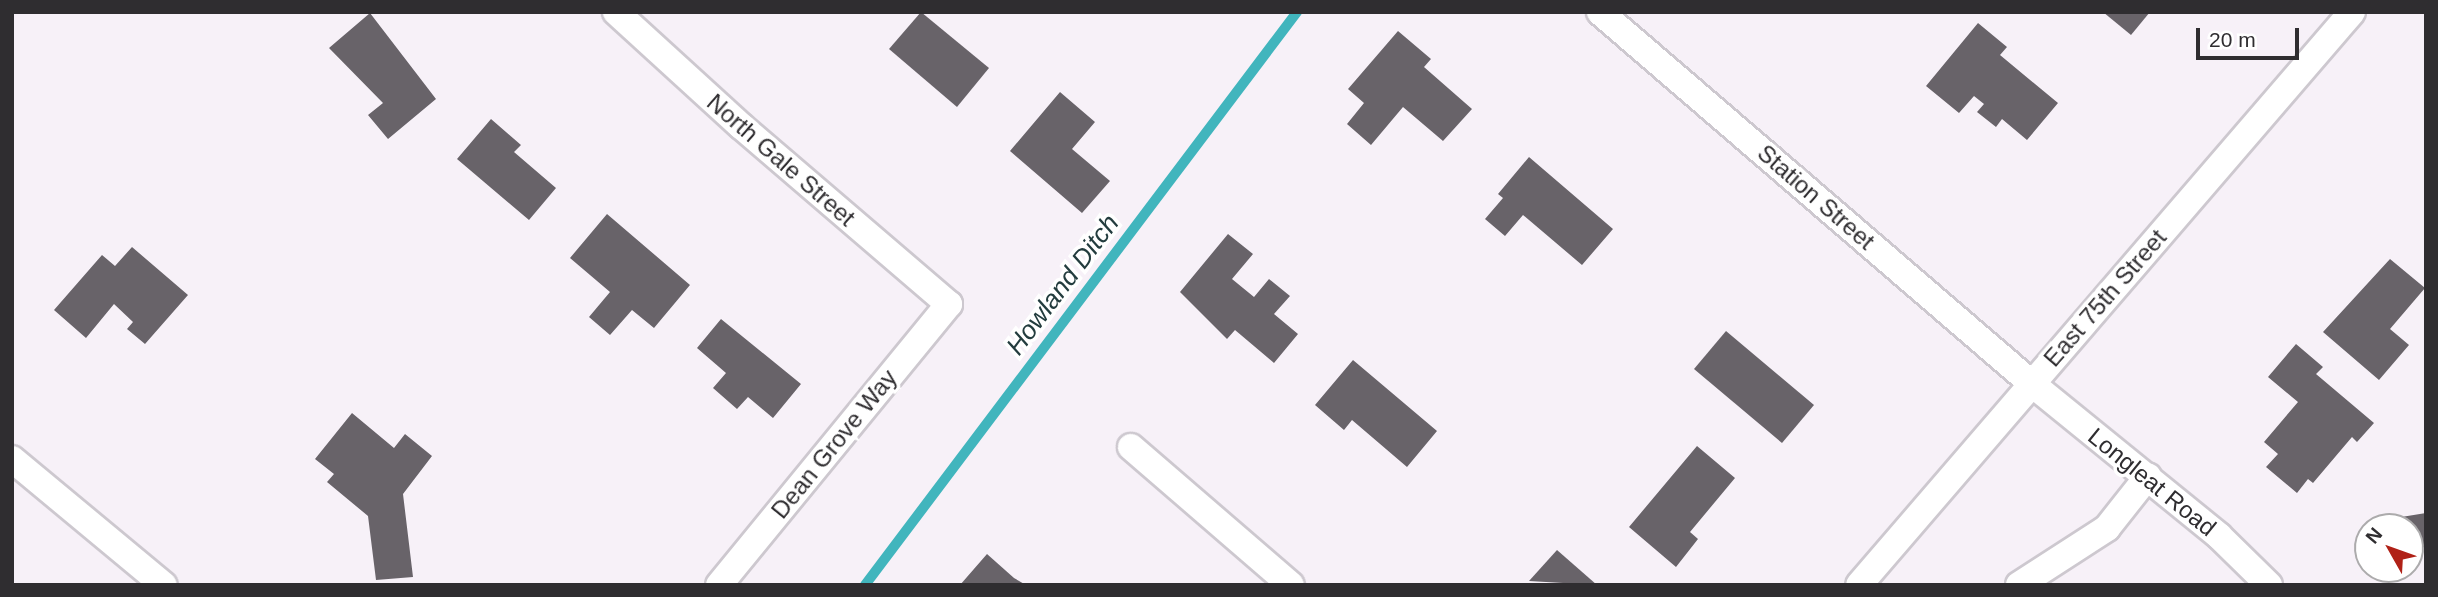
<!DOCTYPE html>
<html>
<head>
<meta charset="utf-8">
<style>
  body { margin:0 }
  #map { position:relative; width:2438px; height:597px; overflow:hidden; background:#f7f1f8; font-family:Helvetica,sans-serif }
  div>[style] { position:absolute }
  .stream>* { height:10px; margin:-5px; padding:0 5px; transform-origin:5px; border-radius:5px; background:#41b5bd }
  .building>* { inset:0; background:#686369 }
  .roads { filter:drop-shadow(2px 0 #cdc8cf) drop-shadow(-2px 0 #cdc8cf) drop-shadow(0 2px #cdc8cf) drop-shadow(0 -2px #cdc8cf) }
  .minor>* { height:26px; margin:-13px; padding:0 13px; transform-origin:13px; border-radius:13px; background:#fff }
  span { translate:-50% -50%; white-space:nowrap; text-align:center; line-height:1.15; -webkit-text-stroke:7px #fff; paint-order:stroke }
  .street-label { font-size:24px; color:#2f2d30 }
  .water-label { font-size:26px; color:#233c3e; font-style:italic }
  .frame { position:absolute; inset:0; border:14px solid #2f2d30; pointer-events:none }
  .north { position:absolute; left:2354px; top:513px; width:70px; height:70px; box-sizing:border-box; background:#fff; border:2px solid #acabac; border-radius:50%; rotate:310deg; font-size:19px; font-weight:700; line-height:28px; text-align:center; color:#2f2d30 }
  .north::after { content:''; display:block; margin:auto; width:24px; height:32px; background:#b02117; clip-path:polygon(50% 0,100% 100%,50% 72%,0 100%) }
  .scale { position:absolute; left:2196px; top:28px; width:103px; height:32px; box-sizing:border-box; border:4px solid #2f2d30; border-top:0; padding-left:9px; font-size:21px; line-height:24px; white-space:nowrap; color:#2f2d30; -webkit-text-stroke:5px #fff; paint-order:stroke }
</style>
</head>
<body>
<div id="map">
  <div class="stream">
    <div style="left:865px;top:585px;width:718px;rotate:-52.99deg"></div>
  </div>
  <div class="building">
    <div style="clip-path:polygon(921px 12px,989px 68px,957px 107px,889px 49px)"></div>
    <div style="clip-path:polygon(2103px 12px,2150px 12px,2131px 35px)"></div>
    <div style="clip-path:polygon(370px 13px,436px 99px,388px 139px,368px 115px,383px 103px,329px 48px)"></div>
    <div style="clip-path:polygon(1978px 23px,2007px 47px,2000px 55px,2058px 103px,2027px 140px,2002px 119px,1996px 127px,1977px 112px,1984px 104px,1974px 96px,1959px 113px,1926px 86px)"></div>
    <div style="clip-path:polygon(1398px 31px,1431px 59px,1424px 67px,1472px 109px,1443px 141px,1403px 107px,1371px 145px,1347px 124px,1364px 103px,1348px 89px)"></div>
    <div style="clip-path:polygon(1060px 92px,1095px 122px,1072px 149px,1110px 181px,1082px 213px,1010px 151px)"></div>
    <div style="clip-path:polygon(491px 119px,521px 145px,514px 152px,556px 188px,529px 220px,457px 159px)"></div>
    <div style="clip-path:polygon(1529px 157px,1613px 229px,1582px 265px,1523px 215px,1505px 236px,1485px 219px,1503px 198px,1498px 194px)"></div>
    <div style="clip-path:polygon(607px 214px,690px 285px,654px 328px,632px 310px,610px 335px,589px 317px,610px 292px,570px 258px)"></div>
    <div style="clip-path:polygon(1228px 234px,1253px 254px,1232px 279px,1254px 297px,1269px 279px,1290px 296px,1274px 314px,1298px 334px,1274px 363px,1235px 330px,1227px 339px,1180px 292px)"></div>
    <div style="clip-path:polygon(132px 247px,188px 295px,145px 344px,127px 329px,133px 322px,114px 304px,86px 338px,54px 310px,102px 255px,115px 266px)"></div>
    <div style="clip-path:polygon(2390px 259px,2425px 288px,2390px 329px,2409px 345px,2379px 380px,2323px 332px)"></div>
    <div style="clip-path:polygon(721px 319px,801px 384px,773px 418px,748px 397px,737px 409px,713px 388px,726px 373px,697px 348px)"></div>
    <div style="clip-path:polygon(1726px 331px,1814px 405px,1782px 443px,1694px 369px)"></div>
    <div style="clip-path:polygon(2296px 344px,2323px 367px,2316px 374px,2374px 423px,2357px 442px,2352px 437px,2313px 483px,2308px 479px,2297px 493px,2266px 467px,2278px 454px,2264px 442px,2298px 402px,2268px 377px)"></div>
    <div style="clip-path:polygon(1353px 360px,1437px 431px,1407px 467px,1352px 420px,1344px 430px,1315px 405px)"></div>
    <div style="clip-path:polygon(352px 413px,394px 448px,405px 434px,432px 456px,403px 494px,413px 577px,376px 580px,368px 516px,327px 482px,334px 474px,315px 459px)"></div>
    <div style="clip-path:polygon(1697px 446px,1735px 478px,1690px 532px,1698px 539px,1676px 567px,1629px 527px)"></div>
    <div style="clip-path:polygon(2426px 513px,2426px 547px,2410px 549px,2410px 527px,2390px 527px,2389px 519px)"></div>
    <div style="clip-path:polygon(1557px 550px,1597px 585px,1529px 581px)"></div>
    <div style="clip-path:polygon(987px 554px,1014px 578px,1026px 585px,960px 585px)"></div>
  </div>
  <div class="roads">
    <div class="minor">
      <div style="left:616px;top:12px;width:169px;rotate:42.4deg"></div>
      <div style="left:741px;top:126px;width:274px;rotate:40.6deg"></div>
      <div style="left:949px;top:304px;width:363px;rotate:129.3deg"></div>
      <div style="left:1600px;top:12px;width:569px;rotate:40.72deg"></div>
      <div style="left:2031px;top:383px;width:242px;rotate:39.1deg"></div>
      <div style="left:2219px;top:536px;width:70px;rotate:44.4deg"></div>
      <div style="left:1131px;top:447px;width:211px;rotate:40.8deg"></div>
      <div style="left:12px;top:459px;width:197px;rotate:39.7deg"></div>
      <div style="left:1859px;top:585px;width:756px;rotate:-49.29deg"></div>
      <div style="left:2019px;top:585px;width:105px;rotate:-32.9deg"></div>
      <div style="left:2107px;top:528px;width:66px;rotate:-51.7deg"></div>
    </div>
  </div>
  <div class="street-label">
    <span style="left:781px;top:160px;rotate:41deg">North Gale Street</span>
    <span style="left:1816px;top:197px;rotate:41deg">Station Street</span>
    <span style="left:2105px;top:298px;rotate:-49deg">East 75th Street</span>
    <span style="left:834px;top:444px;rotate:-51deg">Dean Grove Way</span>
    <span style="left:2152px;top:482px;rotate:39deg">Longleat Road</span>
  </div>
  <div class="water-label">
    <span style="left:1063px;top:285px;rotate:-53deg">Howland Ditch</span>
  </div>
  <div class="frame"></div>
  <div class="north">N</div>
  <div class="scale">20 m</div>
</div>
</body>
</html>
